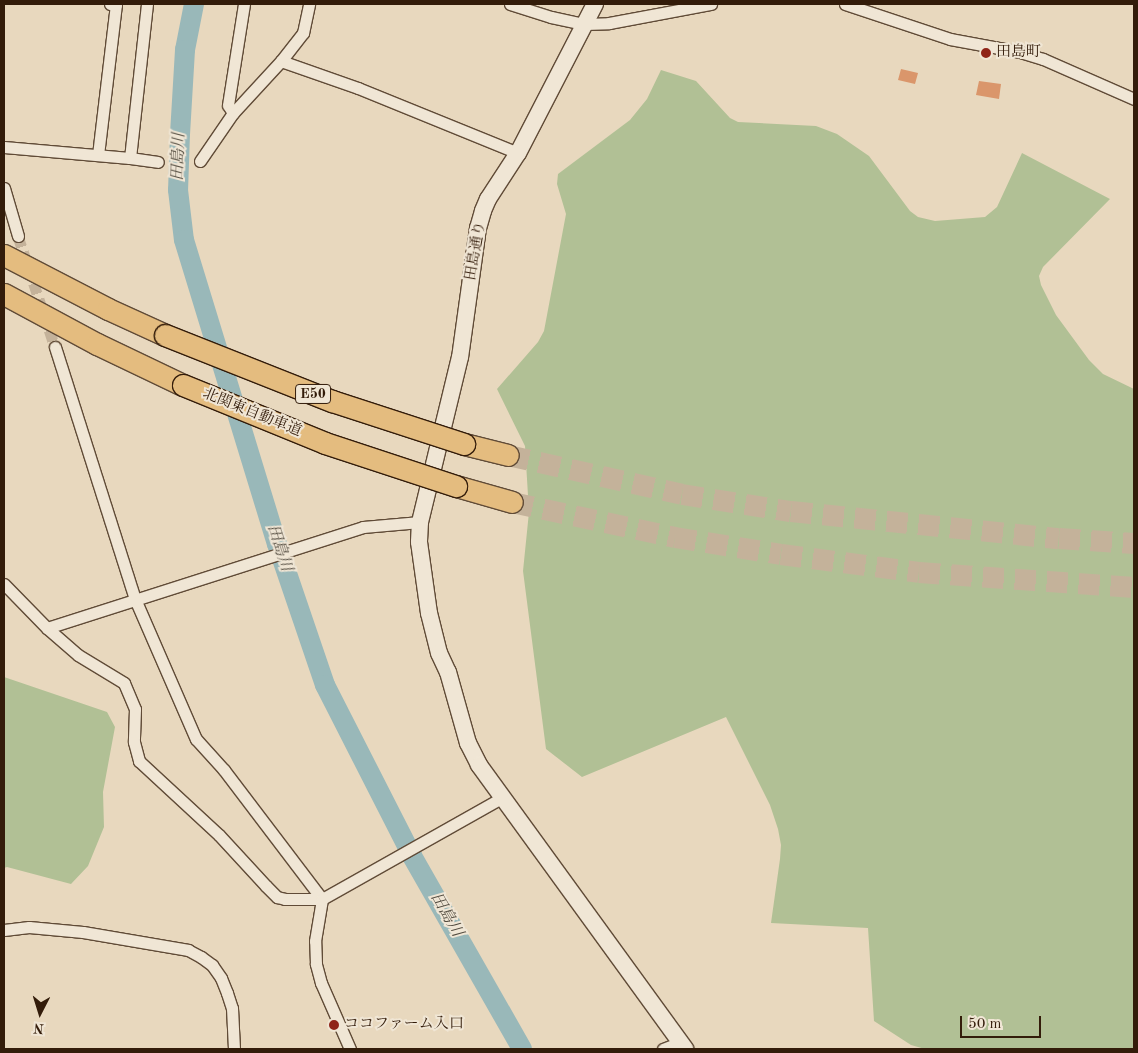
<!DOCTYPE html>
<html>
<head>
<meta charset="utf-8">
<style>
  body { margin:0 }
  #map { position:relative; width:1138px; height:1053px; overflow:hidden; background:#e8d8be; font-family:"Old Standard TT","Noto Serif JP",serif }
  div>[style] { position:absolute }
  .green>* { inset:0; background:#b1c095 }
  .river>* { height:20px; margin:-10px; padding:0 10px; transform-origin:10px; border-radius:10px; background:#99b8b9 }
  .building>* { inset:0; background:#da966b }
  .street-tunnel>* { height:11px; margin-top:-5.5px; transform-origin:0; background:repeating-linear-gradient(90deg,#c4b29a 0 11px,transparent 0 16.5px) }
  .highway-tunnel>* { height:21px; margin-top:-10.5px; transform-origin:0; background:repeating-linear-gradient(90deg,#c4b29a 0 21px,transparent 0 32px) }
  .roads { filter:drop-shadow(1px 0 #604b37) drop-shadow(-1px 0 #604b37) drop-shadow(0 1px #604b37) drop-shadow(0 -1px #604b37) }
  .street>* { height:11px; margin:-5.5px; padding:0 5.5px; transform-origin:5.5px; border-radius:5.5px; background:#f0e6d5 }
  .secondary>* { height:16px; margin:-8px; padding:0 8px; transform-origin:8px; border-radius:8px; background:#f0e6d5 }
  .highway>* { height:21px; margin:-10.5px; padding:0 10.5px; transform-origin:10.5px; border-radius:10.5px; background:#e4bc7f }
  .bridges { filter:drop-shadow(1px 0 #331c0a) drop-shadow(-1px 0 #331c0a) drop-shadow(0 1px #331c0a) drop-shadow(0 -1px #331c0a) }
  .highway-bridge>* { height:21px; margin:-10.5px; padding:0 10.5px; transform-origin:10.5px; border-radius:10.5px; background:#e4bc7f }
  .dots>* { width:14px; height:14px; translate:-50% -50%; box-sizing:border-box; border:2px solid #f0e6d5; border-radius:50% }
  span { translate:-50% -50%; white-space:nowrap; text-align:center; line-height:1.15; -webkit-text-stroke:4px #f0e6d5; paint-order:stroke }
  .shield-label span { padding:1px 4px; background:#f0e6d5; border:1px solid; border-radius:4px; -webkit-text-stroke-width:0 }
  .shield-label { font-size:14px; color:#331c0a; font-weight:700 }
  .poi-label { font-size:15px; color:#331c0a }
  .left { translate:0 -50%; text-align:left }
  .street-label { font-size:15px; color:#331c0a }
  .water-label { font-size:16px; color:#524b3f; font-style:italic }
  .frame { position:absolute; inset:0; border:5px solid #331c0a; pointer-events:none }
  .north { position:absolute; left:15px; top:988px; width:50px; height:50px; -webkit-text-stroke:4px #f0e6d5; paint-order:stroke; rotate:185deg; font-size:14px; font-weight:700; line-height:20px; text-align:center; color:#331c0a }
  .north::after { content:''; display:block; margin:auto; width:18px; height:22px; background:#331c0a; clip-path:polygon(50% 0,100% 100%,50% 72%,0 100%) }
  .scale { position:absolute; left:960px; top:1016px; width:81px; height:22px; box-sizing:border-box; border:2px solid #331c0a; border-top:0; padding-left:6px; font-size:15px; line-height:18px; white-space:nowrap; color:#331c0a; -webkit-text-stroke:4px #f0e6d5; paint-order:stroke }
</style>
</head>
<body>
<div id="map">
  <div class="green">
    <div style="clip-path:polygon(661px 70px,696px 81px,730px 118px,738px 122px,816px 126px,837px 134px,869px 156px,910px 211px,918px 217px,935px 221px,985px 217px,997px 207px,1022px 153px,1110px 199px,1043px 267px,1039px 276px,1041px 285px,1056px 315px,1089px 360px,1103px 374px,1134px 389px,1134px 1049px,925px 1049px,911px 1045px,874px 1021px,868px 928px,771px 923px,780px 859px,781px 845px,778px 829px,770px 805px,726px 717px,582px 777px,546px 749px,523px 571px,529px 512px,525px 446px,497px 389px,538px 342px,544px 331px,566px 214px,557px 184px,558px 174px,630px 120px,647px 99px)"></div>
    <div style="clip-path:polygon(4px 677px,107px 712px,115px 727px,103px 792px,104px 827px,88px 866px,71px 884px,7px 867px,4px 868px)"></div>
  </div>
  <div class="river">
    <div style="left:194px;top:4px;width:47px;rotate:101.1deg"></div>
    <div style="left:185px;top:50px;width:84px;rotate:93.4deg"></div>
    <div style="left:180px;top:134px;width:56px;rotate:92deg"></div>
    <div style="left:178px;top:190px;width:50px;rotate:83.2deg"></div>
    <div style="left:184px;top:240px;width:318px;rotate:73deg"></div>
    <div style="left:277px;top:544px;width:149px;rotate:71.2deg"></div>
    <div style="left:325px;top:685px;width:192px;rotate:63deg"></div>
    <div style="left:412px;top:856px;width:222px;rotate:60.3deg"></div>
  </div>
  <div class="building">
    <div style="clip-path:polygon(901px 69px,918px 73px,915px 84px,898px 80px)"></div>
    <div style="clip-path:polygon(979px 81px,1001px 84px,999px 99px,976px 95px)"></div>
  </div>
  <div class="street-tunnel">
    <div style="left:18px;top:236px;width:117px;rotate:71.6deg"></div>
  </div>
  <div class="highway-tunnel">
    <div style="left:508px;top:455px;width:178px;rotate:12.6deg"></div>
    <div style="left:682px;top:494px;width:110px;rotate:8.9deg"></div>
    <div style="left:791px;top:511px;width:269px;rotate:5.8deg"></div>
    <div style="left:1059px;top:538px;width:75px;rotate:3.8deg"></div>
    <div style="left:512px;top:502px;width:167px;rotate:12.1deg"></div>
    <div style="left:675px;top:537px;width:107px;rotate:9.1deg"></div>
    <div style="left:781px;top:554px;width:139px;rotate:7.4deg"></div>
    <div style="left:919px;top:572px;width:216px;rotate:4deg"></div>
  </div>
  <div class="roads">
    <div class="street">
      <div style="left:510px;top:4px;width:43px;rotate:17.6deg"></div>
      <div style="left:551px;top:17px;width:35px;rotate:12deg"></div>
      <div style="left:585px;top:24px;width:24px;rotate:-2deg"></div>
      <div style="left:609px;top:23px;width:104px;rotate:-10.6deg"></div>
      <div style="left:845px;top:4px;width:111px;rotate:18.4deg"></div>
      <div style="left:950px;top:39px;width:71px;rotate:10.5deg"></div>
      <div style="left:1020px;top:52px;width:24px;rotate:17deg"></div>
      <div style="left:1043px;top:59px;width:99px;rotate:23.7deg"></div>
      <div style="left:281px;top:61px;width:82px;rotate:19.3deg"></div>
      <div style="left:358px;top:88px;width:173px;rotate:22.1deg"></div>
      <div style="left:233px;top:113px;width:9px;rotate:-122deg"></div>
      <div style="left:228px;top:105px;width:102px;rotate:-81deg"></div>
      <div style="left:4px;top:147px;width:126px;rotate:5deg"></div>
      <div style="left:130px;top:158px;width:28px;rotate:8deg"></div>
      <div style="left:98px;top:155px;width:151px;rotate:-83.2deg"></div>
      <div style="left:116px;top:5px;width:6px;rotate:-171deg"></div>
      <div style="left:130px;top:158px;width:155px;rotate:-83.7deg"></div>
      <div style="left:200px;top:161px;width:58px;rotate:-55.5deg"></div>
      <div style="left:233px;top:113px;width:71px;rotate:-47.3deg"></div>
      <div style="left:281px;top:61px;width:36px;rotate:-52deg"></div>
      <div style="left:303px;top:33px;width:30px;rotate:-78deg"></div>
      <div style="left:4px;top:188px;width:50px;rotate:73.7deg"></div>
      <div style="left:55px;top:347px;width:264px;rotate:72.4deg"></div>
      <div style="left:135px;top:599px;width:153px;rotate:66.5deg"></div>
      <div style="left:196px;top:739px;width:42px;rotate:47.9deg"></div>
      <div style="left:224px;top:770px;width:162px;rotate:52.8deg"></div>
      <div style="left:4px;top:584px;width:62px;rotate:45.7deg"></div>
      <div style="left:47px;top:628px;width:41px;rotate:41.1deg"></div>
      <div style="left:78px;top:655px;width:54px;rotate:31.3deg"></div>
      <div style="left:124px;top:683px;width:28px;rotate:67deg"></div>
      <div style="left:135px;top:709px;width:33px;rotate:92deg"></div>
      <div style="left:134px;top:742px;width:20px;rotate:75deg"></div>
      <div style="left:139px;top:761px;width:109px;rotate:42.8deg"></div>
      <div style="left:219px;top:835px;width:69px;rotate:47.3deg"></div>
      <div style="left:266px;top:886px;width:16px;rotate:45deg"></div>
      <div style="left:277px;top:897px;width:8px;rotate:14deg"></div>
      <div style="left:285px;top:899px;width:37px"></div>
      <div style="left:47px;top:628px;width:332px;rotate:-17.7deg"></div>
      <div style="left:363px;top:527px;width:57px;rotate:-5deg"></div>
      <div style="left:4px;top:930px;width:25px;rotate:-7deg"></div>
      <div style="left:29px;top:927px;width:54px;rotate:5.3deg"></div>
      <div style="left:83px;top:932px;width:107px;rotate:9.7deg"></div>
      <div style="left:188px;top:950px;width:15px;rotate:28deg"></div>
      <div style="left:201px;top:957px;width:14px;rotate:36deg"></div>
      <div style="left:212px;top:965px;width:16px;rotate:55deg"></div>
      <div style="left:221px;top:978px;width:16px;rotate:68deg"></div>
      <div style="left:227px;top:993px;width:16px;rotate:72deg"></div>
      <div style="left:232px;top:1008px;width:41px;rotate:87.2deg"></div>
      <div style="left:350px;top:1049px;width:72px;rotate:-113.7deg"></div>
      <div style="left:321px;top:983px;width:20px;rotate:-105deg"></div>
      <div style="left:316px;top:964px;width:23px;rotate:-92deg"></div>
      <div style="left:315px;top:941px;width:43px;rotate:-80.5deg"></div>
      <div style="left:322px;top:899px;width:206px;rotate:-29.4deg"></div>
      <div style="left:663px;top:1049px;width:19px;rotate:-21deg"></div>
    </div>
    <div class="secondary">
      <div style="left:595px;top:4px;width:168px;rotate:117.3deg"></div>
      <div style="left:518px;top:153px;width:55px;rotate:123.1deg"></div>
      <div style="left:488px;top:199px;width:13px;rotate:113deg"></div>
      <div style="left:483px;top:211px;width:18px;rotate:106deg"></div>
      <div style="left:478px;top:228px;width:130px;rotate:97.9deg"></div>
      <div style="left:460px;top:357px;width:170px;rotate:103.6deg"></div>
      <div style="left:420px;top:522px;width:20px;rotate:93deg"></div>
      <div style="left:419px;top:542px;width:72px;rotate:82deg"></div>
      <div style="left:429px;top:613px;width:41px;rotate:76deg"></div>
      <div style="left:439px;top:653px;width:21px;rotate:65deg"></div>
      <div style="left:448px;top:672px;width:74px;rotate:74.3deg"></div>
      <div style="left:468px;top:743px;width:25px;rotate:63deg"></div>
      <div style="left:479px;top:765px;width:351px;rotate:54deg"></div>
    </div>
    <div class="highway">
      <div style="left:4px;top:255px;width:117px;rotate:27.4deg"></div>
      <div style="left:108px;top:309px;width:63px;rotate:24.5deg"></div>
      <div style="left:4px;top:294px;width:106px;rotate:28.3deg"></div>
      <div style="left:97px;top:344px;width:95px;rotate:25.5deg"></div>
      <div style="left:464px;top:444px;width:45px;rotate:14deg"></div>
      <div style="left:456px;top:486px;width:58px;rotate:15.9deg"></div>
    </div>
  </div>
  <div class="bridges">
    <div class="highway-bridge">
      <div style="left:165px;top:335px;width:180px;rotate:21.6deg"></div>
      <div style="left:332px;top:401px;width:139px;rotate:18deg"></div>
      <div style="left:183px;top:385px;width:153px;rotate:22.2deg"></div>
      <div style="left:325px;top:443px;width:138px;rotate:18.2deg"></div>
    </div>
  </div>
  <div class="dots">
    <div style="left:986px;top:53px;background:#8f2418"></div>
    <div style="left:334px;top:1025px;background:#8f2418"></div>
  </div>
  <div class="shield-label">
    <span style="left:313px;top:394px">E50</span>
  </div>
  <div class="poi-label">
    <span class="left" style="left:996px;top:53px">田島町</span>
    <span class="left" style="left:344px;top:1025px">ココファーム入口</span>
  </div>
  <div class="street-label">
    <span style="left:476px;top:251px;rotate:-80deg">田島通り</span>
    <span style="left:252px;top:413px;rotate:22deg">北関東自動車道</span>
  </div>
  <div class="water-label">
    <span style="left:179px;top:157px;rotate:-88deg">田島川</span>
    <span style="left:279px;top:548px;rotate:72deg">田島川</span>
    <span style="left:446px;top:915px;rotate:60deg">田島川</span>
  </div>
  <div class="frame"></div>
  <div class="north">N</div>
  <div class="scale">50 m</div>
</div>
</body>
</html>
